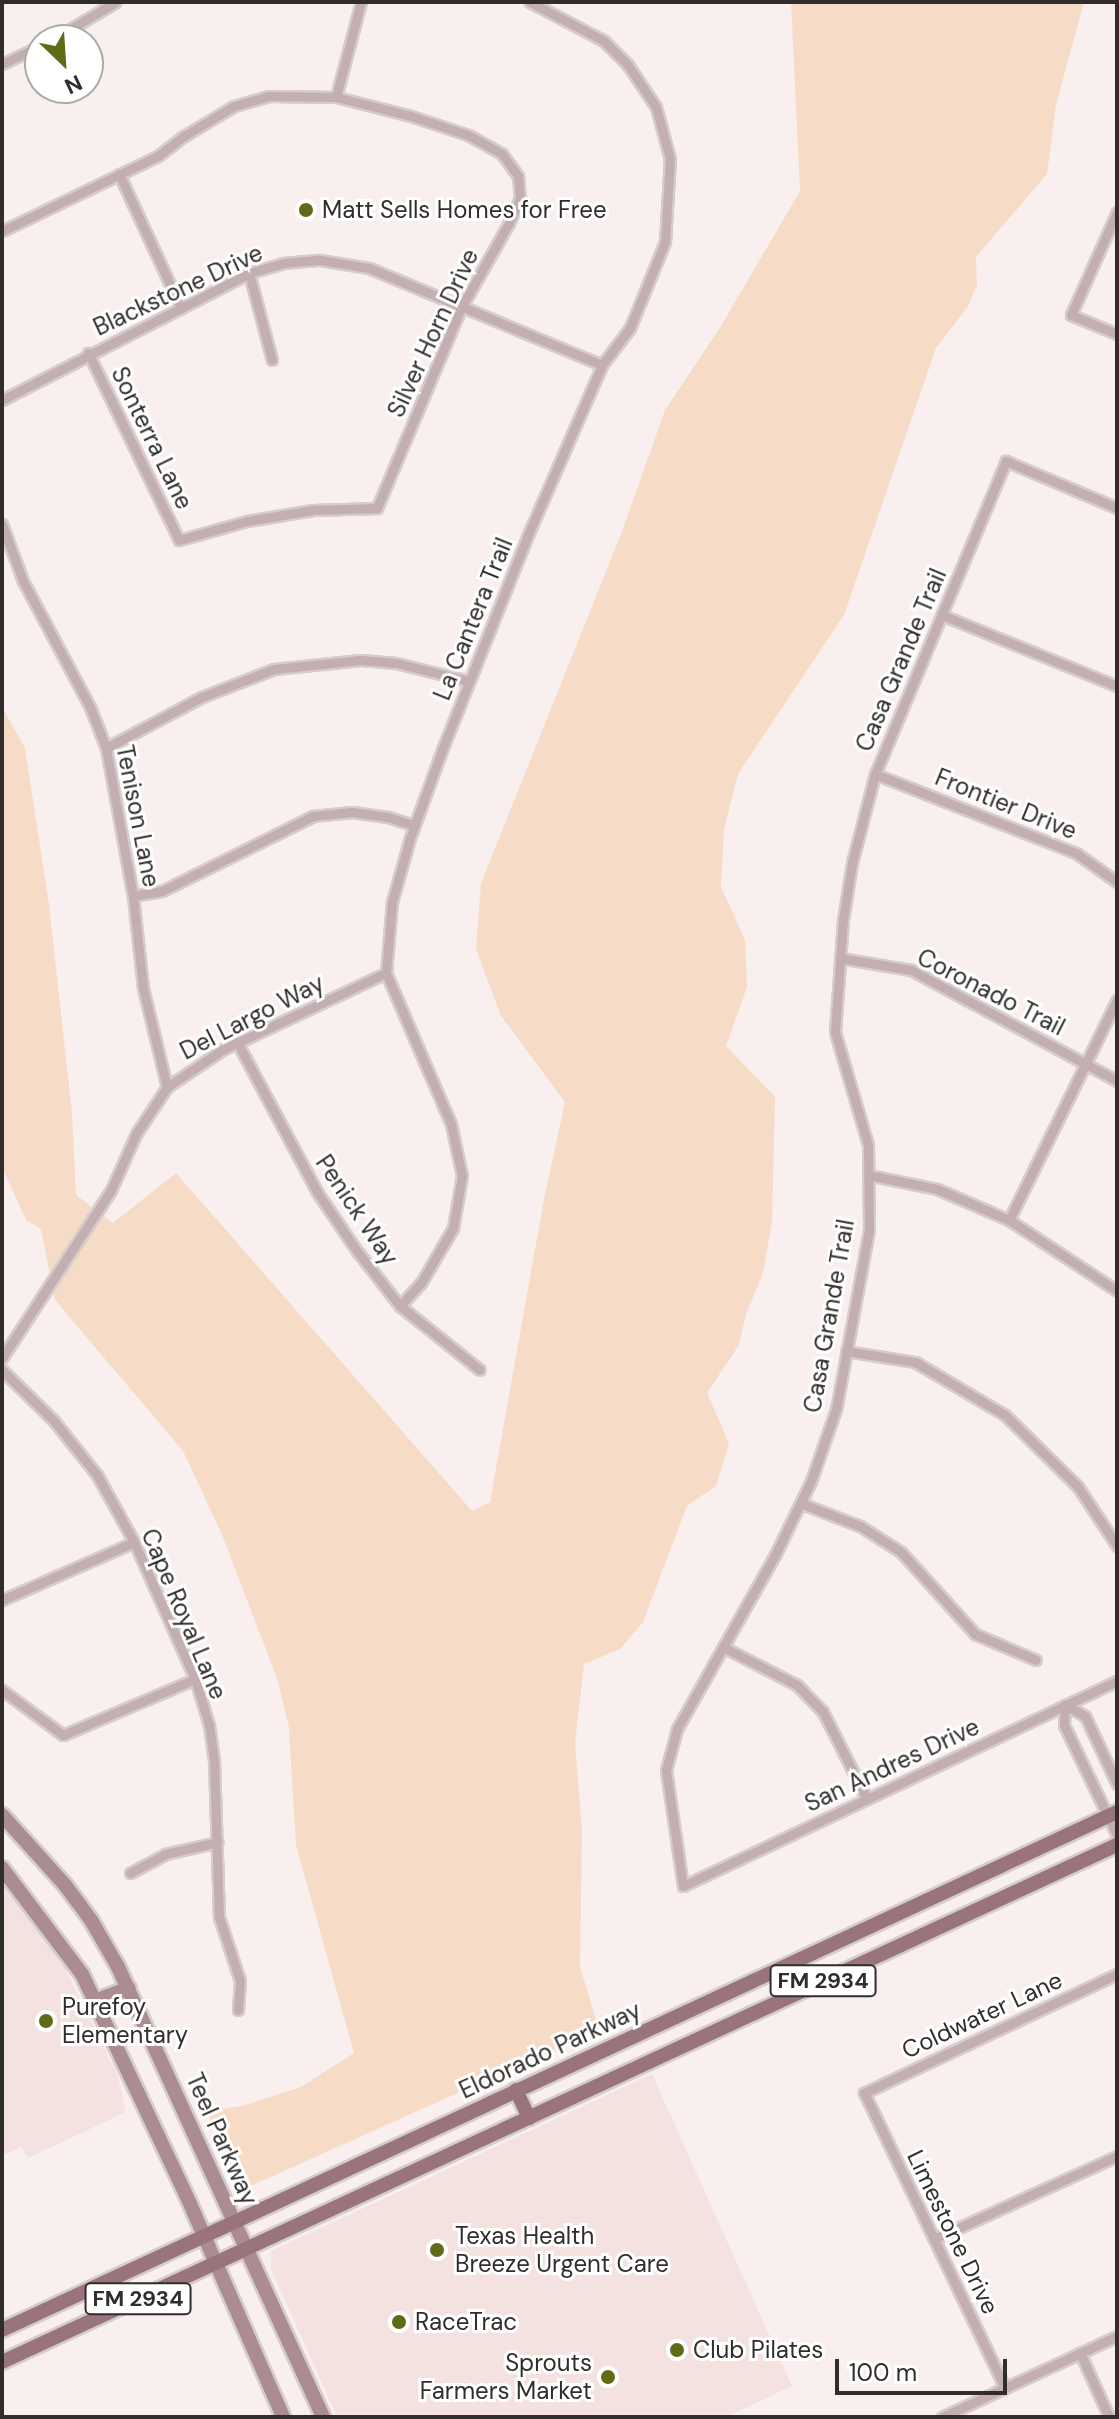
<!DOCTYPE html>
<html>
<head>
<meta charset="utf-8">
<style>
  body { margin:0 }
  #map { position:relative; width:1119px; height:2419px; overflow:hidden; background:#f9efef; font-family:"DM Sans",sans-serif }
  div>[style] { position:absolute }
  .built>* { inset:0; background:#f4e2e0 }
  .green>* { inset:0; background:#f6dcc7 }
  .roads { filter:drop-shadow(2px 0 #d5cccc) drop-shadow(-2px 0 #d5cccc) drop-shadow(0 2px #d5cccc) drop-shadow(0 -2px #d5cccc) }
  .minor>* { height:9px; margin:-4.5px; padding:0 4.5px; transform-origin:4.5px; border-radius:4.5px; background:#c3aeb2 }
  .secondary>* { height:14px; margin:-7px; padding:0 7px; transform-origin:7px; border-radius:7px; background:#ab8c93 }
  .primary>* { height:14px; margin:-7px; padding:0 7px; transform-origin:7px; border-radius:7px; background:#9a747d }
  .dots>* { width:22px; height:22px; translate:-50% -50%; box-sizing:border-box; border:4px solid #fff; border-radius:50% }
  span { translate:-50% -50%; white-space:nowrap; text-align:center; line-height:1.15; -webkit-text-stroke:6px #fff; paint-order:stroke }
  .shield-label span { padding:2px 6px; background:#fff; border:2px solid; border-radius:6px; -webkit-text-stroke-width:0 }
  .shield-label { font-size:22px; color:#302d2c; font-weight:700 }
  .poi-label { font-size:24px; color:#302d2c }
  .left { translate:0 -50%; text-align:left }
  .right { translate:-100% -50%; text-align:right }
  .street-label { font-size:24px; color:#302d2c }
  .frame { position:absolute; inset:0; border:4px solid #302d2c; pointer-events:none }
  .north { position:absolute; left:24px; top:24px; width:80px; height:80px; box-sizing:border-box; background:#fff; border:2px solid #acabab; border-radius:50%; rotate:155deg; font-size:22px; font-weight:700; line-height:32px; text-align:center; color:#302d2c }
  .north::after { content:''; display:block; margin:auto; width:28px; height:36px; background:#5f6c15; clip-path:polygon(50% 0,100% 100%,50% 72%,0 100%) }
  .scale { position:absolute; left:835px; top:2359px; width:172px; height:36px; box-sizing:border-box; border:4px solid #302d2c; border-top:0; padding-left:10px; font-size:24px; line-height:28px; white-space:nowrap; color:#302d2c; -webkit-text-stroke:6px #fff; paint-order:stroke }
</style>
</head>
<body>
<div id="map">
  <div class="built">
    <div style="clip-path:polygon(2px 1882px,64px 1966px,118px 2076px,126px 2112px,28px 2158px,21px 2147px,2px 2155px)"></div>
    <div style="clip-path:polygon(652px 2074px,792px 2386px,726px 2417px,337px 2417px,271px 2269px,271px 2251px)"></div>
  </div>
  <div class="green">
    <div style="clip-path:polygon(791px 2px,1084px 2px,1056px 105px,1047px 174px,976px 257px,977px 285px,967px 308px,936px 348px,844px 615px,738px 774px,724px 829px,721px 887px,745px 940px,747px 987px,726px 1046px,775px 1097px,772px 1222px,763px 1273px,746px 1314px,739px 1345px,707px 1393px,729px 1443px,716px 1486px,687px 1506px,643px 1622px,620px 1649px,584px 1664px,575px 1743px,582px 1829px,580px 1967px,597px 2023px,578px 2039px,242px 2190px,206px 2111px,242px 2106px,301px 2087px,354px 2053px,296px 1845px,289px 1728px,278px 1681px,221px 1532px,183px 1451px,55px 1300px,41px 1229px,26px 1220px,2px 1167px,2px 707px,25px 748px,49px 904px,72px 1113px,76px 1195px,113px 1223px,176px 1173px,472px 1511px,490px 1502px,544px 1199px,565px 1102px,501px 1016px,476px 949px,481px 883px,621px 534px,665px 410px,721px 326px,800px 191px)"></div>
  </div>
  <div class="roads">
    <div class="minor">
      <div style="left:52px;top:40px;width:74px;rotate:-30.7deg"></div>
      <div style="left:2px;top:64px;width:42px;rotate:-25.3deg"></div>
      <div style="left:336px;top:97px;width:98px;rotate:-75.3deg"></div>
      <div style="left:119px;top:174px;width:148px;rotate:65.2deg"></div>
      <div style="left:1117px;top:212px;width:113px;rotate:114.1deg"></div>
      <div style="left:1071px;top:315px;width:50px;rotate:22.4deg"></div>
      <div style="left:2px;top:231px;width:173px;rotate:-25.7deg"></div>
      <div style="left:158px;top:156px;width:33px;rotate:-38deg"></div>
      <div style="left:184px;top:136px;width:58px;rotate:-31deg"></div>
      <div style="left:234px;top:106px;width:36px;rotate:-16deg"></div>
      <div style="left:269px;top:96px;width:67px;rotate:0.9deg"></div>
      <div style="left:336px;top:97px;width:77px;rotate:14.2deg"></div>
      <div style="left:411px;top:116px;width:60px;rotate:18.4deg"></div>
      <div style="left:468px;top:135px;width:39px;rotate:29deg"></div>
      <div style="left:502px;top:154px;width:27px;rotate:54deg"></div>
      <div style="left:518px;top:176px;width:22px;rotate:85deg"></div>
      <div style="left:520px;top:198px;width:27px;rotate:114deg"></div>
      <div style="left:509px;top:223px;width:98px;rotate:119.5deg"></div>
      <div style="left:461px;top:308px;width:217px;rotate:112.8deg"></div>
      <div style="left:377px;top:508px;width:64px;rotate:178.2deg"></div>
      <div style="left:313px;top:510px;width:67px;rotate:170.5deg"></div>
      <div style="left:247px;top:521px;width:71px;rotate:164.4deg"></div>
      <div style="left:179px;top:540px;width:208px;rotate:-115.9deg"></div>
      <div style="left:249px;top:273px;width:90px;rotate:75.2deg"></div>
      <div style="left:2px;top:400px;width:278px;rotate:-27.2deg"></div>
      <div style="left:249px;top:273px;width:35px;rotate:-16deg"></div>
      <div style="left:283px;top:263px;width:37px;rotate:-5deg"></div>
      <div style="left:320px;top:260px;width:50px;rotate:9.3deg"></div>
      <div style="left:369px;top:268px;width:252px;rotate:22.6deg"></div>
      <div style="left:1117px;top:508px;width:121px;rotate:-157.1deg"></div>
      <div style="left:1006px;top:461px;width:339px;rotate:112.7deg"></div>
      <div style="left:875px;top:774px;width:92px;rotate:104.5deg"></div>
      <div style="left:852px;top:863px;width:58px;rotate:99deg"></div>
      <div style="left:843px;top:920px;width:112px;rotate:94.1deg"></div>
      <div style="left:835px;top:1032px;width:118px;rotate:73.7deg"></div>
      <div style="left:868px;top:1145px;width:85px;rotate:89.3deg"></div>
      <div style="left:869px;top:1230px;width:182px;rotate:100.4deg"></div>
      <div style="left:836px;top:1409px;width:76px;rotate:109.1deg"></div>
      <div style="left:811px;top:1481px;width:82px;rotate:115.9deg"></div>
      <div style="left:775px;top:1555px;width:200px;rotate:119.4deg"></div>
      <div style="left:677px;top:1729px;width:42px;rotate:105deg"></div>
      <div style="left:666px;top:1770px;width:117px;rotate:81.7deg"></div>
      <div style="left:683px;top:1886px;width:480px;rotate:-25.3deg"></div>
      <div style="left:2px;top:524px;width:61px;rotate:69.8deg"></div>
      <div style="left:23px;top:581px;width:143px;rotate:62deg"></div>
      <div style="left:90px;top:707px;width:44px;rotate:68.7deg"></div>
      <div style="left:106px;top:748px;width:150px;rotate:79.7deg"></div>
      <div style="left:133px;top:896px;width:93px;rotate:83.8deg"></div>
      <div style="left:143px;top:988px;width:102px;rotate:76.4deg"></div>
      <div style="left:942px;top:615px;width:189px;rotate:22.1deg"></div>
      <div style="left:106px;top:748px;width:109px;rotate:-28deg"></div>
      <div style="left:202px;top:697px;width:77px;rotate:-21.3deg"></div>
      <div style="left:274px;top:669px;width:87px;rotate:-5.9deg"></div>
      <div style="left:361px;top:660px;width:35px;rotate:5deg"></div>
      <div style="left:396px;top:663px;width:75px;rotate:13.9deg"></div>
      <div style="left:875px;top:774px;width:216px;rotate:21.5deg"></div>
      <div style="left:1076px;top:853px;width:50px;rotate:35.3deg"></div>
      <div style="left:133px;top:896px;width:29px;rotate:-10deg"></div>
      <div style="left:162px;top:891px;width:169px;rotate:-26.4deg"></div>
      <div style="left:313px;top:816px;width:39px;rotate:-6deg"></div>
      <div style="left:352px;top:812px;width:36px;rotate:8deg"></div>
      <div style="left:388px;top:817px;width:28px;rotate:18deg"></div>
      <div style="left:840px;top:958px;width:72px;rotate:9.6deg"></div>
      <div style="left:911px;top:970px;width:234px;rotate:28.3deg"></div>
      <div style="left:237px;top:1042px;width:170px;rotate:61.9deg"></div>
      <div style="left:317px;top:1192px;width:71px;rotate:55.9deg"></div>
      <div style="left:357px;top:1251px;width:70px;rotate:52deg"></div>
      <div style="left:400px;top:1306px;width:102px;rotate:38.7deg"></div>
      <div style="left:868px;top:1175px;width:70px;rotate:11.5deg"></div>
      <div style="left:937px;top:1189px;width:78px;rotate:23.3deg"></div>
      <div style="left:1009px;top:1220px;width:129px;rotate:33.3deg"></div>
      <div style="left:1009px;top:1220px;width:245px;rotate:-63.9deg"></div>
      <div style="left:400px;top:1306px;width:31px;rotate:-48deg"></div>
      <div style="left:421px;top:1283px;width:64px;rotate:-59.8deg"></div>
      <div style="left:453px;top:1228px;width:53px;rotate:-80.2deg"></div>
      <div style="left:462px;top:1176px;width:53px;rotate:-101.9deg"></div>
      <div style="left:451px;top:1124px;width:164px;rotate:-113.3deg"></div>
      <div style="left:386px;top:973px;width:71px;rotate:-85.2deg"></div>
      <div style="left:392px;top:902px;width:66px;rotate:-74.3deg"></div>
      <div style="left:410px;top:838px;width:94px;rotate:-70deg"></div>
      <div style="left:442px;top:750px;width:229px;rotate:-68.2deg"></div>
      <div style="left:527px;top:537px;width:188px;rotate:-66.4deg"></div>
      <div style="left:602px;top:365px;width:46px;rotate:-52.9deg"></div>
      <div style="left:630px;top:328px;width:93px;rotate:-67.9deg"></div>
      <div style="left:665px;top:242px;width:83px;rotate:-86.6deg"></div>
      <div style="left:670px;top:159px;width:54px;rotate:-105.1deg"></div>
      <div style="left:656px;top:107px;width:50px;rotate:-123.7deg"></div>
      <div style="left:628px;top:65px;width:34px;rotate:-135deg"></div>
      <div style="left:604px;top:41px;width:84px;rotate:-152.2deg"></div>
      <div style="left:846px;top:1351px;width:70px;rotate:9.1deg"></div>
      <div style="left:915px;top:1362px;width:104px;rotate:30.5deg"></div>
      <div style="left:1005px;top:1415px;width:103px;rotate:44.6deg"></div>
      <div style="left:1078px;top:1487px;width:71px;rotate:56.5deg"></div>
      <div style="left:2px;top:1358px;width:200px;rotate:-57deg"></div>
      <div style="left:111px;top:1190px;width:61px;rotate:-65.9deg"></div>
      <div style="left:136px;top:1134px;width:56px;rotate:-56.6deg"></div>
      <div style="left:167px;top:1087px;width:66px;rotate:-33.9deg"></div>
      <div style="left:222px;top:1050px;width:181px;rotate:-25.2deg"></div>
      <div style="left:2px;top:1370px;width:73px;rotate:44.4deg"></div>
      <div style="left:54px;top:1421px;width:69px;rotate:51.5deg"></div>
      <div style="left:97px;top:1475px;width:77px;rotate:61.1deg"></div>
      <div style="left:134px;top:1542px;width:150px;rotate:66deg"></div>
      <div style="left:195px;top:1679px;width:48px;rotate:73.1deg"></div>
      <div style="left:209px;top:1725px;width:35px;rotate:82deg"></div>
      <div style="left:214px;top:1760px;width:157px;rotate:88.2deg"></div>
      <div style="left:219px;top:1917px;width:67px;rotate:71.8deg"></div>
      <div style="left:240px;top:1981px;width:29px;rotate:94deg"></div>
      <div style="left:800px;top:1503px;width:64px;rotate:21deg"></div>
      <div style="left:860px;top:1526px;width:49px;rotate:32.4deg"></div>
      <div style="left:901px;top:1552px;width:110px;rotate:47.9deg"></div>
      <div style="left:975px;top:1634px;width:66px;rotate:23.1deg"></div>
      <div style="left:2px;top:1600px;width:144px;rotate:-23.7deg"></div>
      <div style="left:723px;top:1647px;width:83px;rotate:27.2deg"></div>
      <div style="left:797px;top:1685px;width:37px;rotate:46deg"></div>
      <div style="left:823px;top:1712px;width:97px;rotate:63.2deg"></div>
      <div style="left:2px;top:1690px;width:76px;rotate:36.4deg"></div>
      <div style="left:63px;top:1735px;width:143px;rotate:-23deg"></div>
      <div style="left:1117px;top:1784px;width:75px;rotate:-115.2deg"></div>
      <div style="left:1085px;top:1716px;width:23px;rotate:-151deg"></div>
      <div style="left:1065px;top:1705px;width:20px;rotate:93deg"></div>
      <div style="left:1064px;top:1725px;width:122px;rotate:64.3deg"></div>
      <div style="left:130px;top:1873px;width:40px;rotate:-28deg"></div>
      <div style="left:165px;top:1854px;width:54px;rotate:-12.8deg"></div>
      <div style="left:934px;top:2239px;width:201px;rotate:-24.4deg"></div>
      <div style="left:1080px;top:2353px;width:70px;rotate:65.6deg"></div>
      <div style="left:1005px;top:2388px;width:327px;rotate:-115.5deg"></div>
      <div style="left:864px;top:2093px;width:280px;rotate:-25.2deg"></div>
      <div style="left:942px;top:2417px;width:193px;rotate:-24.8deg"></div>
    </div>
    <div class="secondary">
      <div style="left:2px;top:1815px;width:94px;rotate:48deg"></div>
      <div style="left:65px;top:1885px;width:44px;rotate:53.4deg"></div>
      <div style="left:91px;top:1920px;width:54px;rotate:60.1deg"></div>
      <div style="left:118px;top:1967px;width:494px;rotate:65.5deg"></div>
      <div style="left:2px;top:1868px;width:133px;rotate:53deg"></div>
      <div style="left:82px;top:1974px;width:256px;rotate:64.8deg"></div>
      <div style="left:191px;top:2206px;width:230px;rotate:66.4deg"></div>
      <div style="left:95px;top:2001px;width:36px;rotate:-21deg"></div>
    </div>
    <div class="primary">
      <div style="left:516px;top:2090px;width:31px;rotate:65deg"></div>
      <div style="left:2px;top:2330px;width:1229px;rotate:-24.92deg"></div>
      <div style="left:2px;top:2362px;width:1229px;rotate:-24.88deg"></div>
    </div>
  </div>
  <div class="dots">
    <div style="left:306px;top:210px;background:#5f6c15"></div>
    <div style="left:46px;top:2021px;background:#5f6c15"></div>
    <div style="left:437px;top:2250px;background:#5f6c15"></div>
    <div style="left:399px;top:2322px;background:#5f6c15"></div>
    <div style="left:677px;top:2350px;background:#5f6c15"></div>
    <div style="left:608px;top:2377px;background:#5f6c15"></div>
  </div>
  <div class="shield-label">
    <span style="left:823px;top:1981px">FM 2934</span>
    <span style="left:138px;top:2299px">FM 2934</span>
  </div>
  <div class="poi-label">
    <span class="left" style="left:322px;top:210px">Matt Sells Homes for Free</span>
    <span class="left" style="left:62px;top:2021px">Purefoy<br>Elementary</span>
    <span class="left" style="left:455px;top:2250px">Texas Health<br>Breeze Urgent Care</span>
    <span class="left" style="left:415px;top:2322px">RaceTrac</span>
    <span class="left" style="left:693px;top:2350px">Club Pilates</span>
    <span class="right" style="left:592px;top:2377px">Sprouts<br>Farmers Market</span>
  </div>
  <div class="street-label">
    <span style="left:178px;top:290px;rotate:-25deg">Blackstone Drive</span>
    <span style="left:433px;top:333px;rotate:-65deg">Silver Horn Drive</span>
    <span style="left:152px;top:438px;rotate:64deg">Sonterra Lane</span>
    <span style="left:473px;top:619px;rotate:-68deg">La Cantera Trail</span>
    <span style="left:901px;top:660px;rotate:-67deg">Casa Grande Trail</span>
    <span style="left:1006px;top:804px;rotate:22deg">Frontier Drive</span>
    <span style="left:138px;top:816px;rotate:79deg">Tenison Lane</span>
    <span style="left:991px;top:992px;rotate:27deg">Coronado Trail</span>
    <span style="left:252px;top:1017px;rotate:-27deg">Del Largo Way</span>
    <span style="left:357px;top:1210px;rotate:56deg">Penick Way</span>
    <span style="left:829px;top:1316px;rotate:-80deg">Casa Grande Trail</span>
    <span style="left:184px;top:1614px;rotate:67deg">Cape Royal Lane</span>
    <span style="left:892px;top:1765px;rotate:-25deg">San Andres Drive</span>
    <span style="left:982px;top:2015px;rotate:-25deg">Coldwater Lane</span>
    <span style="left:550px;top:2050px;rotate:-25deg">Eldorado Parkway</span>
    <span style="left:222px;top:2139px;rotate:66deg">Teel Parkway</span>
    <span style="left:953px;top:2232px;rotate:64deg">Limestone Drive</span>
  </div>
  <div class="frame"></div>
  <div class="north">N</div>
  <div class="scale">100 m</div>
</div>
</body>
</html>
